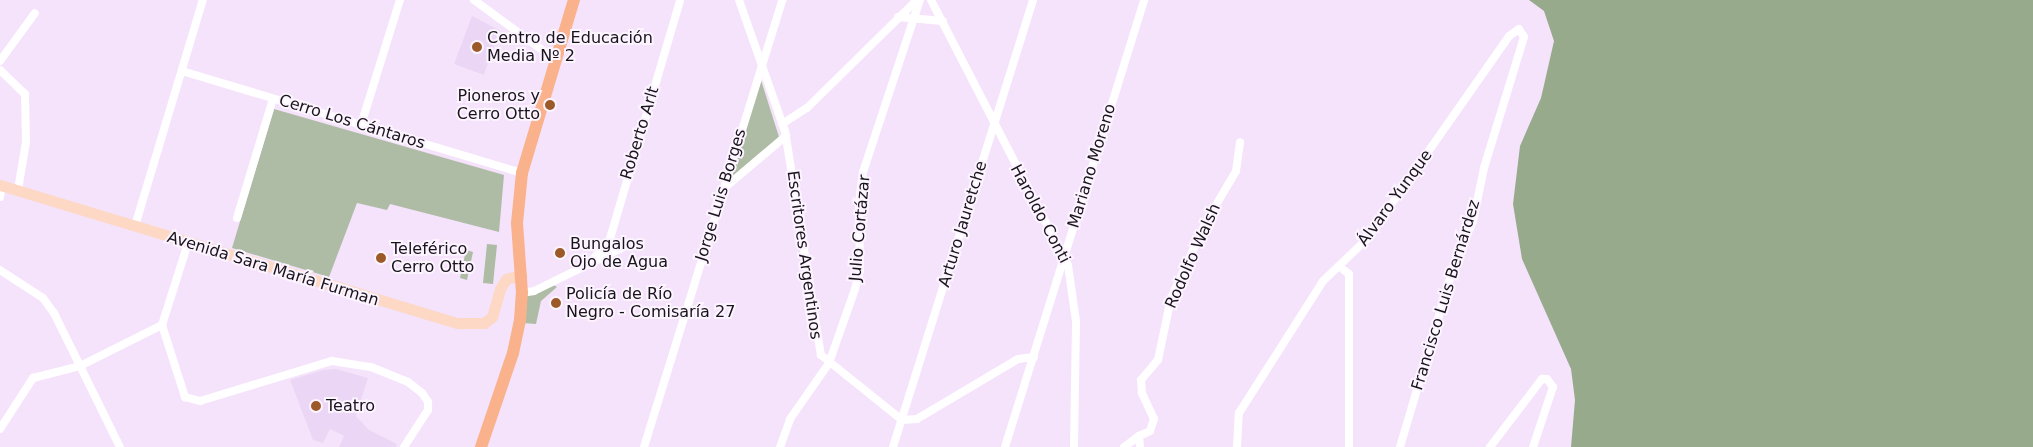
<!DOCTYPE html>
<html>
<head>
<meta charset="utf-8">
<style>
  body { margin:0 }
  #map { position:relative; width:2033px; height:447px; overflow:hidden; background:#f5e3fc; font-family:"DejaVu Sans",sans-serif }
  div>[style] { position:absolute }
  .built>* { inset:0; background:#ecd6f5 }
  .green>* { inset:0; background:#aebca5 }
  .forest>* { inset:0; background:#97ab8c }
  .minor>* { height:8px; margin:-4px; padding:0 4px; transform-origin:4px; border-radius:4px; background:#fff }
  .secondary>* { height:11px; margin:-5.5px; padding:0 5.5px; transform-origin:5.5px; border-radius:5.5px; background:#fcd8c5 }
  .primary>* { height:12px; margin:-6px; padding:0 6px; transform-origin:6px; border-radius:6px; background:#f9b28b }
  .dots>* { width:14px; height:14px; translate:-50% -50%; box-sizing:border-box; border:2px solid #fcf4ff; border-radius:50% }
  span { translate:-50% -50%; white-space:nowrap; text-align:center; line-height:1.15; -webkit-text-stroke:4px #fcf4ff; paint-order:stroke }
  .poi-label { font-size:16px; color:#19131b }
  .left { translate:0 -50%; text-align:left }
  .right { translate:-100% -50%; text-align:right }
  .street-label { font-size:16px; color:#19131b }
</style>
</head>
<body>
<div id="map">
  <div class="built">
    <div style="clip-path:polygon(472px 16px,499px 30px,484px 75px,454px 64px)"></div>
    <div style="clip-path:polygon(336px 369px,368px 378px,356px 416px,369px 430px,397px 444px,396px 447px,339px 447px,344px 436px,330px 429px,323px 443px,313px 440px,290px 380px,323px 370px)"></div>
  </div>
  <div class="green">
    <div style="clip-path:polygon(760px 77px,779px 137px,733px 179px,729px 178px)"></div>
    <div style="clip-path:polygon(274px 109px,504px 175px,499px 232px,390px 204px,387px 210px,357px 203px,329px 277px,232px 248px)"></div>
    <div style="clip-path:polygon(487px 244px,497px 245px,493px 284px,483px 283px)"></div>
    <div style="clip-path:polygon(466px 250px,473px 252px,467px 280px,460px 278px)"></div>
    <div style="clip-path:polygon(552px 284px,557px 287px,541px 301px,536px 324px,523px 323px,525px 295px)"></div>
  </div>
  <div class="forest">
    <div style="clip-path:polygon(1529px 0,2033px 0,2033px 447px,1571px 447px,1575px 400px,1571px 369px,1522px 259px,1513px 204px,1520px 146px,1541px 98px,1554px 41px,1544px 11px)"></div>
  </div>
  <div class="minor">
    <div style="left:474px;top:0;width:102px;rotate:36.2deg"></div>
    <div style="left:739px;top:0;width:139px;rotate:70.7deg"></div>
    <div style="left:785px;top:131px;width:227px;rotate:80.9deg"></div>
    <div style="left:821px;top:355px;width:104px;rotate:38.7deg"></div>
    <div style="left:902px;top:420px;width:15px;rotate:-4deg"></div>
    <div style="left:917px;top:419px;width:117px;rotate:-30.7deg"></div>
    <div style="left:1018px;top:359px;width:16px;rotate:-7deg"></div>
    <div style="left:931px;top:0;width:298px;rotate:62.7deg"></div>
    <div style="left:1068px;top:265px;width:57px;rotate:81.9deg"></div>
    <div style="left:1076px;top:321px;width:126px;rotate:90.9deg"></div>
    <div style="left:898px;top:17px;width:45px;rotate:5.1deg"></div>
    <div style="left:0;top:61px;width:59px;rotate:-53.9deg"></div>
    <div style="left:0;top:70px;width:35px;rotate:44deg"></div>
    <div style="left:25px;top:94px;width:48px;rotate:88.8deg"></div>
    <div style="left:26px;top:142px;width:49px;rotate:99.5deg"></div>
    <div style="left:182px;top:71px;width:355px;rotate:16.7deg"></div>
    <div style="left:782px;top:124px;width:30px;rotate:-33deg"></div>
    <div style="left:807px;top:108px;width:154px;rotate:-44.5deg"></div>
    <div style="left:361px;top:125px;width:131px;rotate:-72.7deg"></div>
    <div style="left:722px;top:190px;width:84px;rotate:-40.2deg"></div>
    <div style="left:0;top:197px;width:11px;rotate:-80deg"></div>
    <div style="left:237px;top:218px;width:124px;rotate:-73.2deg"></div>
    <div style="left:135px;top:226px;width:236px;rotate:-73.3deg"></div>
    <div style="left:188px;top:243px;width:86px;rotate:107.6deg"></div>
    <div style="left:162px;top:325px;width:76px;rotate:72.3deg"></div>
    <div style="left:185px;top:397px;width:16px;rotate:15deg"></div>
    <div style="left:200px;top:401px;width:138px;rotate:-16.9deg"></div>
    <div style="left:332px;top:361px;width:39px;rotate:9deg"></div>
    <div style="left:371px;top:367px;width:40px;rotate:22deg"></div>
    <div style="left:408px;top:382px;width:18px;rotate:38deg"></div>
    <div style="left:422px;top:393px;width:11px;rotate:56deg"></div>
    <div style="left:428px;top:402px;width:8px;rotate:90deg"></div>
    <div style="left:428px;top:410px;width:44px;rotate:123deg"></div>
    <div style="left:592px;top:260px;width:25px;rotate:-47deg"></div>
    <div style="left:609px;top:242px;width:252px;rotate:-73.6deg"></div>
    <div style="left:1339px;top:266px;width:13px;rotate:39deg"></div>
    <div style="left:1349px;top:274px;width:173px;rotate:90deg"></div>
    <div style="left:0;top:270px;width:51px;rotate:33.1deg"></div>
    <div style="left:43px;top:298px;width:19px;rotate:54deg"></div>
    <div style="left:54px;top:313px;width:149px;rotate:63.8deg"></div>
    <div style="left:522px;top:293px;width:12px;rotate:-9deg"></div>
    <div style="left:534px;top:291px;width:102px;rotate:-26.1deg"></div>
    <div style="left:0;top:429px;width:61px;rotate:-57.1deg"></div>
    <div style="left:33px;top:378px;width:49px;rotate:-14.3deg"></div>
    <div style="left:80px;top:366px;width:92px;rotate:-26.6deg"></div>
    <div style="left:644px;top:447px;width:468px;rotate:-72.8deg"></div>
    <div style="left:780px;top:447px;width:30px;rotate:-70deg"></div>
    <div style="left:790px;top:419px;width:68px;rotate:-55.1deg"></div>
    <div style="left:829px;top:363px;width:78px;rotate:-70.6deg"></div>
    <div style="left:855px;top:289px;width:20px;rotate:-75deg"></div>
    <div style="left:860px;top:270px;width:67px;rotate:-90.9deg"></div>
    <div style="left:859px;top:203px;width:31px;rotate:-83deg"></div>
    <div style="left:863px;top:172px;width:181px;rotate:-71.7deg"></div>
    <div style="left:893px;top:447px;width:468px;rotate:-72.6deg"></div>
    <div style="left:1005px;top:447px;width:468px;rotate:-72.7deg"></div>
    <div style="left:1124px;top:447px;width:19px;rotate:-36deg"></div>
    <div style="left:1140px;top:447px;width:11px;rotate:-95deg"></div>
    <div style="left:1139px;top:436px;width:12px;rotate:-24deg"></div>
    <div style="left:1150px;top:431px;width:13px;rotate:-72deg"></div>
    <div style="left:1154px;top:419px;width:29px;rotate:-115deg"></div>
    <div style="left:1142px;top:393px;width:13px;rotate:-94deg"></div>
    <div style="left:1141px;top:380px;width:26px;rotate:-50deg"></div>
    <div style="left:1158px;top:360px;width:63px;rotate:-78.2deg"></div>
    <div style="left:1171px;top:298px;width:84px;rotate:-65.3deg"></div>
    <div style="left:1206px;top:222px;width:59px;rotate:-59.5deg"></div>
    <div style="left:1236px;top:171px;width:29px;rotate:-82deg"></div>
    <div style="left:1237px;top:447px;width:34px;rotate:-87deg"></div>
    <div style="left:1239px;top:413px;width:156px;rotate:-57.5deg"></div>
    <div style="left:1323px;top:281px;width:61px;rotate:-43.7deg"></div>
    <div style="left:1367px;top:239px;width:248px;rotate:-55deg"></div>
    <div style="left:1509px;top:36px;width:12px;rotate:-35deg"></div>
    <div style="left:1519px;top:29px;width:9px;rotate:58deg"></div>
    <div style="left:1524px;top:37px;width:137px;rotate:107deg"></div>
    <div style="left:1484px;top:168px;width:54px;rotate:101.7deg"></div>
    <div style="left:1473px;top:221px;width:51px;rotate:113.1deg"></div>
    <div style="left:1453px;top:268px;width:187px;rotate:106.5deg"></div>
    <div style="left:1490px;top:447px;width:86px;rotate:-52.6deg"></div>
    <div style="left:1542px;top:379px;width:5px"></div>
    <div style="left:1547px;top:379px;width:10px;rotate:53deg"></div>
    <div style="left:1553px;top:387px;width:63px;rotate:108.4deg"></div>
  </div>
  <div class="secondary">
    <div style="left:0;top:185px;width:478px;rotate:16.8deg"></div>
    <div style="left:458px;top:323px;width:26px"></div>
    <div style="left:484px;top:323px;width:10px;rotate:-37deg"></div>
    <div style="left:492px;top:317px;width:29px;rotate:-74deg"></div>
    <div style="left:500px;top:289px;width:12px;rotate:-59deg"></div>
    <div style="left:506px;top:279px;width:16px;rotate:-15deg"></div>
  </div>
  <div class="primary">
    <div style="left:481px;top:447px;width:99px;rotate:-71.2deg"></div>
    <div style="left:513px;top:353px;width:34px;rotate:-78deg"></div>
    <div style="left:520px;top:320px;width:27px;rotate:-86deg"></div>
    <div style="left:522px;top:293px;width:70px;rotate:-94.1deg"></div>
    <div style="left:517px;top:223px;width:50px;rotate:-84.3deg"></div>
    <div style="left:522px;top:173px;width:181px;rotate:-73.3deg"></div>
  </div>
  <div class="dots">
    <div style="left:477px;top:47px;background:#9d5a29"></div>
    <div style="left:550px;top:105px;background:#9d5a29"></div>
    <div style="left:560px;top:253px;background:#9d5a29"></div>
    <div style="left:381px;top:258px;background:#9d5a29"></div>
    <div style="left:556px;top:303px;background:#9d5a29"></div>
    <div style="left:316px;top:406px;background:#9d5a29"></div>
  </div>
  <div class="poi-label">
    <span class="left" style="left:487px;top:47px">Centro de Educación<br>Media Nº 2</span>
    <span class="right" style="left:540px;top:105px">Pioneros y<br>Cerro Otto</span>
    <span class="left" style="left:570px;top:253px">Bungalos<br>Ojo de Agua</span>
    <span class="left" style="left:391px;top:258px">Teleférico<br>Cerro Otto</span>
    <span class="left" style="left:566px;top:303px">Policía de Río<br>Negro - Comisaría 27</span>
    <span class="left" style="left:326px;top:406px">Teatro</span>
  </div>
  <div class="street-label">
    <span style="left:352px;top:122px;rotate:17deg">Cerro Los Cántaros</span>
    <span style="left:640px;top:133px;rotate:-73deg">Roberto Arlt</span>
    <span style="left:1092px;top:166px;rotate:-73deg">Mariano Moreno</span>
    <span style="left:721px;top:195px;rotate:-73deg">Jorge Luis Borges</span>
    <span style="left:1395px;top:198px;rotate:-54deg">Álvaro Yunque</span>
    <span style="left:1040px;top:214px;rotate:62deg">Haroldo Conti</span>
    <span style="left:963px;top:224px;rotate:-73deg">Arturo Jauretche</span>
    <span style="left:860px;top:228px;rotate:-85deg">Julio Cortázar</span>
    <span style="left:804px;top:255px;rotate:82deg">Escritores Argentinos</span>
    <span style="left:1193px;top:256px;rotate:-66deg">Rodolfo Walsh</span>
    <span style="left:273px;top:269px;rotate:17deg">Avenida Sara María Furman</span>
    <span style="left:1446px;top:295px;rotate:-73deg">Francisco Luis Bernárdez</span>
  </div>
</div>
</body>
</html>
